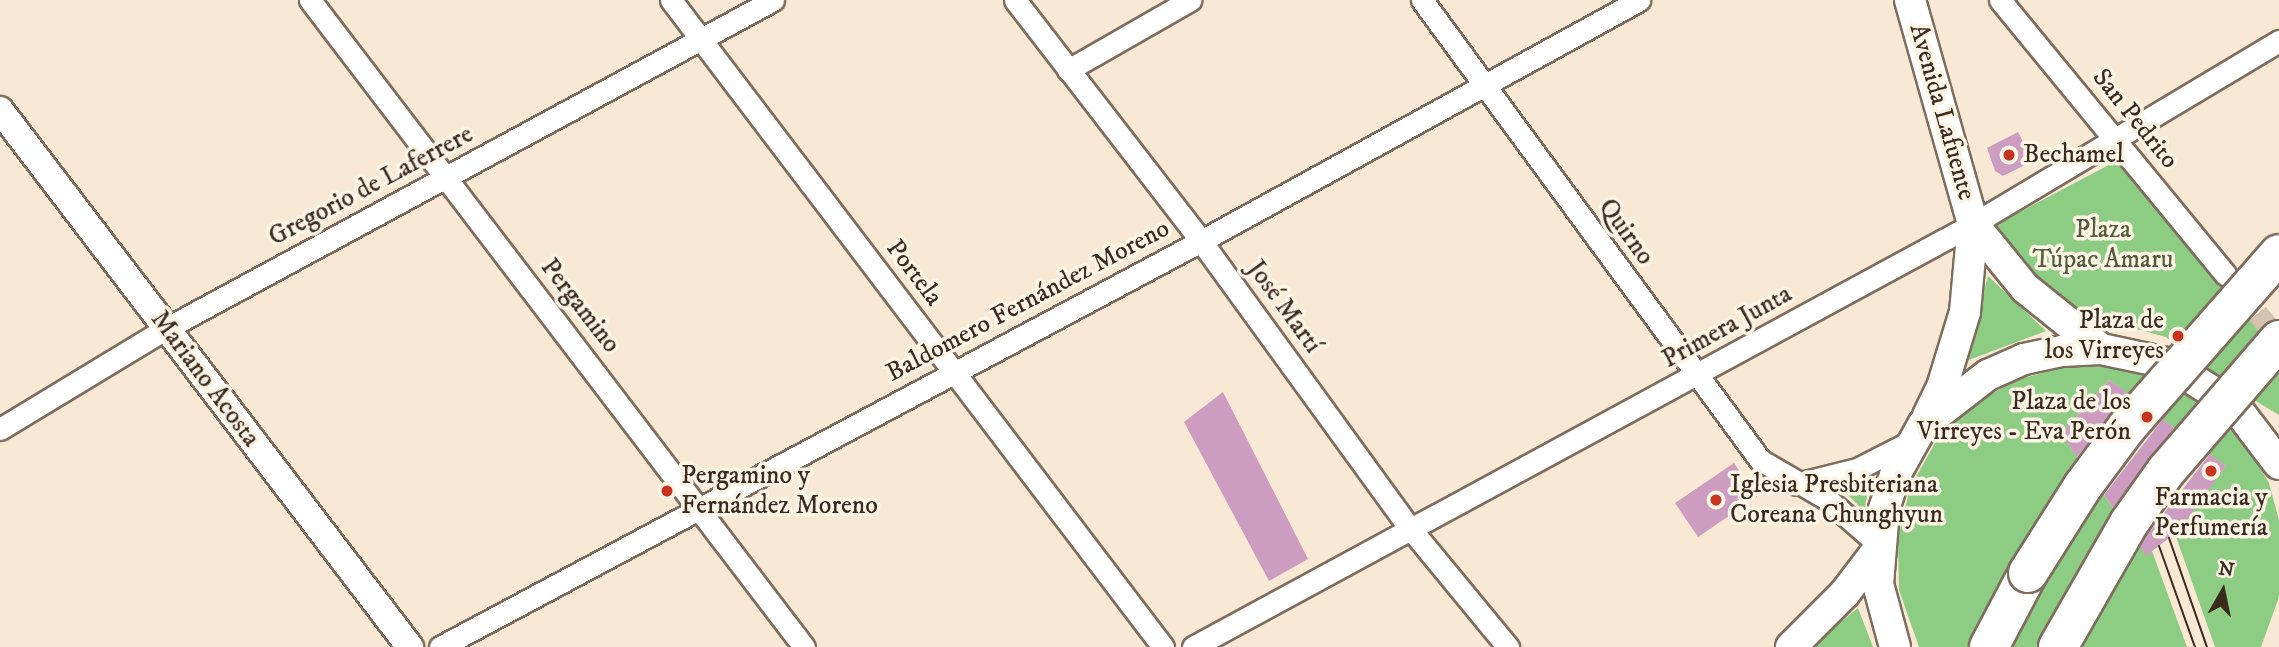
<!DOCTYPE html>
<html>
<head>
<meta charset="utf-8">
<style>
  body { margin:0 }
  #map { position:relative; width:2279px; height:647px; overflow:hidden; background:#f9e9d4; font-family:"IM FELL DW Pica",serif }
  div>[style] { position:absolute }
  .green>* { inset:0; background:#8dcd83 }
  .building>* { inset:0; background:#cd9cc1 }
  .minor-tunnel>* { height:21px; margin-top:-10.5px; transform-origin:0; background:repeating-linear-gradient(90deg,#d3c3b0 0 21px,transparent 0 31px) }
  .roads { filter:drop-shadow(2px 0 #7e6d5e) drop-shadow(-2px 0 #7e6d5e) drop-shadow(0 2px #7e6d5e) drop-shadow(0 -2px #7e6d5e) }
  .minor>* { height:21px; margin:-10.5px; padding:0 10.5px; transform-origin:10.5px; border-radius:10.5px; background:#fff }
  .tertiary>* { height:26px; margin:-13px; padding:0 13px; transform-origin:13px; border-radius:13px; background:#fff }
  .secondary>* { height:30px; margin:-15px; padding:0 15px; transform-origin:15px; border-radius:15px; background:#fff }
  .motorway>* { height:38px; margin:-19px; padding:0 19px; transform-origin:19px; border-radius:19px; background:#fff }
  .tram>* { height:2px; margin:-1px; padding:0 1px; transform-origin:1px; border-radius:1px; background:#3b2a1e }
  .bridges { filter:drop-shadow(2px 0 #7e6d5e) drop-shadow(-2px 0 #7e6d5e) drop-shadow(0 2px #7e6d5e) drop-shadow(0 -2px #7e6d5e) }
  .motorway-bridge>* { height:38px; margin:-19px; padding:0 19px; transform-origin:19px; border-radius:19px; background:#fff }
  .dots>* { width:19px; height:19px; translate:-50% -50%; box-sizing:border-box; border:4px solid #fcf5e5; border-radius:50% }
  span { translate:-50% -50%; white-space:nowrap; text-align:center; line-height:1.15; -webkit-text-stroke:7px #fcf5e5; paint-order:stroke }
  .street-label { font-size:26px; color:#3b2a1e }
  .poi-label { font-size:26px; color:#3b2a1e }
  .left { translate:0 -50%; text-align:left }
  .right { translate:-100% -50%; text-align:right }
  .park-label { font-size:26px; color:#545b3c }
  .north { position:absolute; left:2188px; top:556px; width:70px; height:70px; -webkit-text-stroke:5px #fcf5e5; paint-order:stroke; rotate:9deg; font-size:19px; font-weight:700; line-height:28px; text-align:center; color:#3b2a1e }
  .north::after { content:''; display:block; margin:auto; width:24px; height:32px; background:#3b2a1e; clip-path:polygon(50% 0,100% 100%,50% 72%,0 100%) }
</style>
</head>
<body>
<div id="map">
  <div class="green">
    <div style="clip-path:polygon(2122px 158px,2279px 355px,2279px 415px,2219px 379px,2166px 337px,2087px 316px,2068px 306px,2028px 269px,1995px 225px)"></div>
    <div style="clip-path:polygon(1988px 276px,2046px 331px,1958px 364px,1973px 331px)"></div>
    <div style="clip-path:polygon(2066px 367px,2118px 367px,2165px 381px,2208px 405px,2243px 440px,2269px 483px,2279px 520px,2279px 597px,2261px 647px,2215px 647px,2175px 534px,2226px 466px,2109px 380px,2061px 434px,2146px 555px,2152px 551px,2187px 647px,1919px 647px,1899px 590px,1898px 538px,1910px 488px,1935px 443px,1971px 406px,2016px 380px)"></div>
    <div style="clip-path:polygon(1871px 477px,1864px 511px,1844px 491px)"></div>
    <div style="clip-path:polygon(1858px 608px,1873px 647px,1812px 647px,1815px 643px)"></div>
  </div>
  <div class="building">
    <div style="clip-path:polygon(2018px 132px,2033px 161px,2003px 176px,1995px 171px,1987px 148px)"></div>
    <div style="clip-path:polygon(2109px 380px,2128px 393px,2077px 457px,2061px 434px)"></div>
    <div style="clip-path:polygon(1223px 392px,1308px 559px,1269px 581px,1184px 422px)"></div>
    <div style="clip-path:polygon(2163px 419px,2174px 428px,2113px 508px,2104px 495px)"></div>
    <div style="clip-path:polygon(2210px 454px,2226px 466px,2179px 530px,2146px 556px,2140px 547px,2147px 535px)"></div>
    <div style="clip-path:polygon(1734px 463px,1757px 497px,1698px 537px,1675px 503px)"></div>
  </div>
  <div class="minor-tunnel">
    <div style="left:2238px;top:289px;width:65px;rotate:50.6deg"></div>
  </div>
  <div class="roads">
    <div class="minor">
      <div style="left:310px;top:0;width:814px;rotate:52.64deg"></div>
      <div style="left:671px;top:0;width:813px;rotate:52.75deg"></div>
      <div style="left:1015px;top:0;width:304px;rotate:52.3deg"></div>
      <div style="left:1201px;top:241px;width:354px;rotate:54deg"></div>
      <div style="left:1409px;top:527px;width:156px;rotate:50.5deg"></div>
      <div style="left:1422px;top:0;width:571px;rotate:53.69deg"></div>
      <div style="left:1760px;top:460px;width:78px;rotate:30.2deg"></div>
      <div style="left:1827px;top:499px;width:68px;rotate:41.4deg"></div>
      <div style="left:2000px;top:0;width:355px;rotate:50.6deg"></div>
      <div style="left:1068px;top:70px;width:141px;rotate:-29.8deg"></div>
      <div style="left:0;top:429px;width:195px;rotate:-31.2deg"></div>
      <div style="left:167px;top:328px;width:689px;rotate:-28.42deg"></div>
      <div style="left:1797px;top:484px;width:62px;rotate:-14deg"></div>
      <div style="left:1857px;top:469px;width:62px;rotate:-27deg"></div>
      <div style="left:440px;top:647px;width:863px;rotate:-28.08deg"></div>
      <div style="left:1201px;top:241px;width:500px;rotate:-28.8deg"></div>
      <div style="left:1193px;top:647px;width:887px;rotate:-28.47deg"></div>
      <div style="left:1973px;top:224px;width:357px;rotate:-30.9deg"></div>
    </div>
    <div class="tertiary">
      <div style="left:0;top:110px;width:676px;rotate:52.64deg"></div>
    </div>
    <div class="secondary">
      <div style="left:1910px;top:0;width:233px;rotate:74.3deg"></div>
      <div style="left:1973px;top:224px;width:88px;rotate:95.2deg"></div>
      <div style="left:1965px;top:312px;width:78px;rotate:107deg"></div>
      <div style="left:1942px;top:387px;width:32px;rotate:116deg"></div>
      <div style="left:1973px;top:224px;width:82px;rotate:50.9deg"></div>
      <div style="left:2025px;top:288px;width:97px;rotate:38.8deg"></div>
      <div style="left:1791px;top:647px;width:76px;rotate:-45deg"></div>
      <div style="left:1845px;top:593px;width:53px;rotate:-52.7deg"></div>
      <div style="left:1895px;top:647px;width:65px;rotate:-105.1deg"></div>
      <div style="left:1878px;top:584px;width:75px;rotate:-85.4deg"></div>
      <div style="left:1884px;top:509px;width:36px;rotate:-72deg"></div>
      <div style="left:1895px;top:475px;width:57px;rotate:-60.8deg"></div>
      <div style="left:1923px;top:425px;width:82px;rotate:-37.6deg"></div>
      <div style="left:1988px;top:375px;width:39px;rotate:-24deg"></div>
      <div style="left:2024px;top:359px;width:39px;rotate:-12deg"></div>
      <div style="left:2062px;top:351px;width:39px;rotate:-3deg"></div>
      <div style="left:2101px;top:349px;width:67px;rotate:12deg"></div>
      <div style="left:2167px;top:363px;width:79px;rotate:32.1deg"></div>
      <div style="left:2234px;top:405px;width:74px;rotate:52.7deg"></div>
    </div>
    <div class="motorway">
      <div style="left:1989px;top:647px;width:84px;rotate:-62.2deg"></div>
    </div>
  </div>
  <div class="tram">
    <div style="left:2169px;top:538px;width:115px;rotate:70.8deg"></div>
    <div style="left:2159px;top:546px;width:107px;rotate:70.4deg"></div>
  </div>
  <div class="bridges">
    <div class="motorway-bridge">
      <div style="left:2028px;top:573px;width:103px;rotate:-57.7deg"></div>
      <div style="left:2083px;top:486px;width:74px;rotate:-53.3deg"></div>
      <div style="left:2127px;top:427px;width:230px;rotate:-48.7deg"></div>
      <div style="left:2058px;top:647px;width:143px;rotate:-60.2deg"></div>
      <div style="left:2129px;top:523px;width:64px;rotate:-54.6deg"></div>
      <div style="left:2166px;top:471px;width:173px;rotate:-49.2deg"></div>
    </div>
  </div>
  <div class="dots">
    <div style="left:2009px;top:155px;background:#c8321e"></div>
    <div style="left:2178px;top:336px;background:#c8321e"></div>
    <div style="left:2147px;top:417px;background:#c8321e"></div>
    <div style="left:2211px;top:471px;background:#c8321e"></div>
    <div style="left:667px;top:491px;background:#c8321e"></div>
    <div style="left:1716px;top:500px;background:#c8321e"></div>
  </div>
  <div class="street-label">
    <span style="left:1942px;top:112px;rotate:74deg">Avenida Lafuente</span>
    <span style="left:2135px;top:119px;rotate:51deg">San Pedrito</span>
    <span style="left:371px;top:186px;rotate:-28deg">Gregorio de Laferrere</span>
    <span style="left:1626px;top:232px;rotate:54deg">Quirno</span>
    <span style="left:914px;top:273px;rotate:53deg">Portela</span>
    <span style="left:1028px;top:301px;rotate:-28deg">Baldomero Fernández Moreno</span>
    <span style="left:580px;top:306px;rotate:52deg">Pergamino</span>
    <span style="left:1284px;top:307px;rotate:54deg">José Martí</span>
    <span style="left:1727px;top:327px;rotate:-29deg">Primera Junta</span>
    <span style="left:205px;top:379px;rotate:53deg">Mariano Acosta</span>
  </div>
  <div class="poi-label">
    <span class="left" style="left:2023px;top:155px">Bechamel</span>
    <span class="right" style="left:2164px;top:336px">Plaza de<br>los Virreyes</span>
    <span class="right" style="left:2131px;top:417px">Plaza de los<br>Virreyes - Eva Perón</span>
    <span class="left" style="left:681px;top:491px">Pergamino y<br>Fernández Moreno</span>
    <span class="left" style="left:1730px;top:500px">Iglesia Presbiteriana<br>Coreana Chunghyun</span>
    <span style="left:2211px;top:513px">Farmacia y<br>Perfumería</span>
  </div>
  <div class="park-label">
    <span style="left:2103px;top:245px">Plaza<br>Túpac Amaru</span>
  </div>
  <div class="north">N</div>
</div>
</body>
</html>
